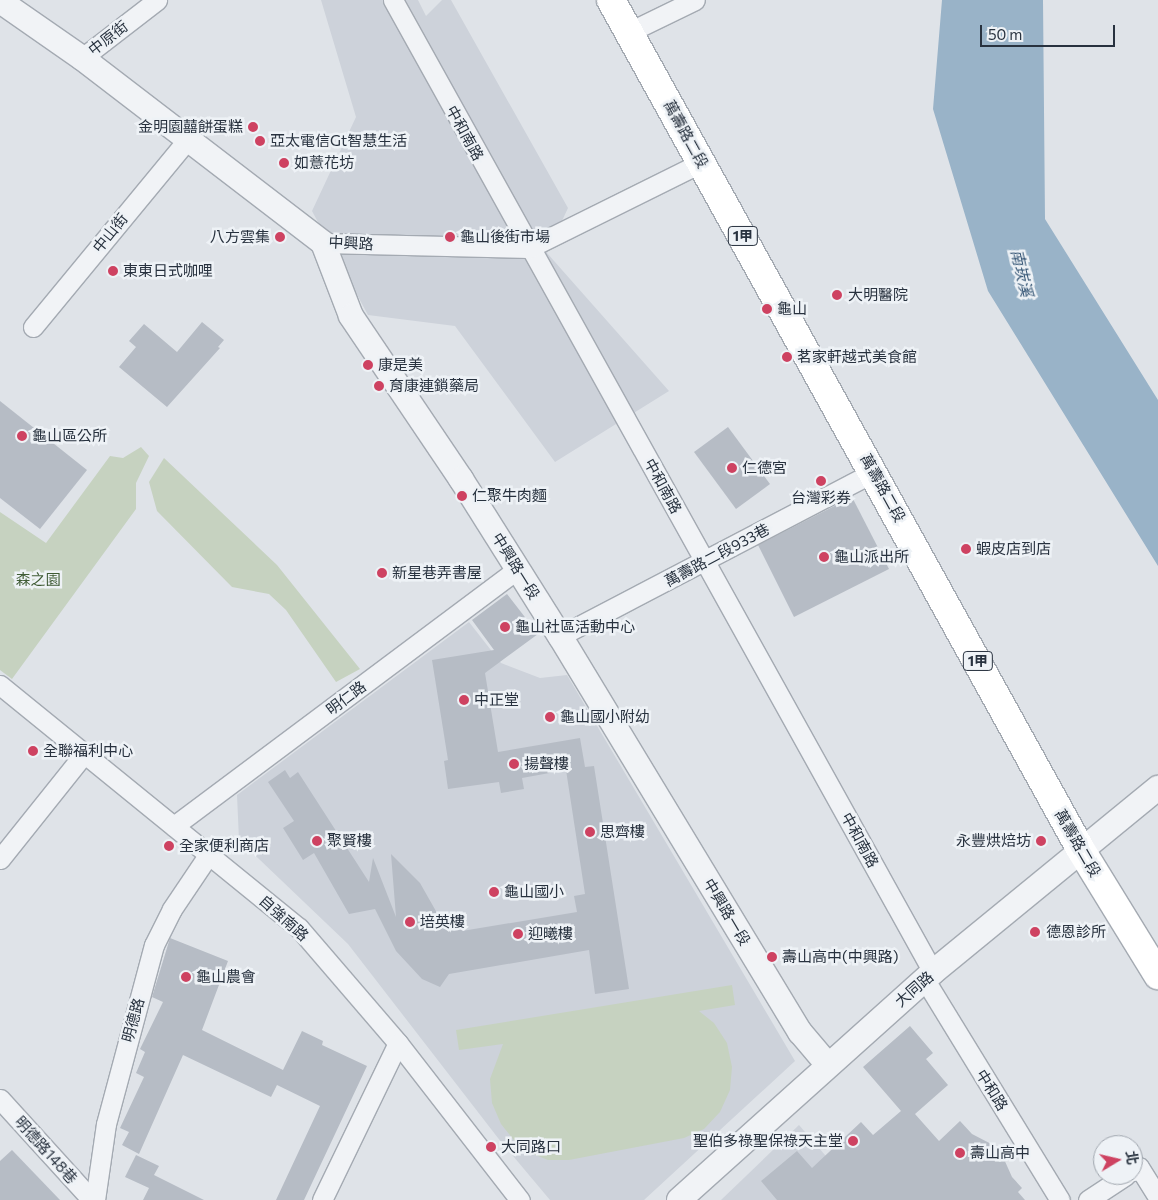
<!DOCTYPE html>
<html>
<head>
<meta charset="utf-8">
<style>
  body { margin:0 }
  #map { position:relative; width:1158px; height:1200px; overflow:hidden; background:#dfe3e8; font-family:Commissioner,"Noto Sans TC",sans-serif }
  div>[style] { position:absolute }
  .built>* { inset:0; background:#cdd2da }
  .green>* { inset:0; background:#c6d2c0 }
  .water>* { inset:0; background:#99b3c8 }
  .building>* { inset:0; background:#b6bcc5 }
  .roads { filter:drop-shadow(1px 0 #a4aab2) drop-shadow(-1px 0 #a4aab2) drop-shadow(0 1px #a4aab2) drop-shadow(0 -1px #a4aab2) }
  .minor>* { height:19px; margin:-9.5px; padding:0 9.5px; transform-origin:9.5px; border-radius:9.5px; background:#f1f3f6 }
  .tertiary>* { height:24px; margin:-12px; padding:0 12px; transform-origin:12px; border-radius:12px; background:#f1f3f6 }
  .primary>* { height:28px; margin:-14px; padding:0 14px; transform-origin:14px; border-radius:14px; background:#fff }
  .dots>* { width:14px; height:14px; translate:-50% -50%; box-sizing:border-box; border:2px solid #eef2f6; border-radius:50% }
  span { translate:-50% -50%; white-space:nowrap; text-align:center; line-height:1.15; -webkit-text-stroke:5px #eef2f6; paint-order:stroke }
  .shield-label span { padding:1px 4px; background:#eef2f6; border:1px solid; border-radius:4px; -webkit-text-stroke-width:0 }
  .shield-label { font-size:14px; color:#28323f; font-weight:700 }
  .street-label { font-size:15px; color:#28323f }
  .poi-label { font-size:15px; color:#28323f }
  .right { translate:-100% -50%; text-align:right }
  .left { translate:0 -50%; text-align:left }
  .park-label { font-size:15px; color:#3f5b35 }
  .water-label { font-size:16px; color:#325373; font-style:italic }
  .north { position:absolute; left:1093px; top:1135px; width:50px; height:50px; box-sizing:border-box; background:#eef2f6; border:1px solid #9fa5ad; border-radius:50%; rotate:81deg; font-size:14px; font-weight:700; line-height:20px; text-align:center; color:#28323f }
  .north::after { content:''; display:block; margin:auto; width:18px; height:22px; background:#ce4261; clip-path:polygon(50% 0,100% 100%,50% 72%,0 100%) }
  .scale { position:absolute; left:980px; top:25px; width:135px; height:22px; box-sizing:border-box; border:2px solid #28323f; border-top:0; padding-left:6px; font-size:15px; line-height:18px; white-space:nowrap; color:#28323f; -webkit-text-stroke:4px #eef2f6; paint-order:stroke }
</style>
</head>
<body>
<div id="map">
  <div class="built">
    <div style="clip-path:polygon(321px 0,418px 0,426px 16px,442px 0,451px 0,568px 208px,547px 253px,669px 391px,555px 462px,455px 326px,368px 315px,312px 211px,356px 117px)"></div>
    <div style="clip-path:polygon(469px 622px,501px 663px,540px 678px,567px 675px,795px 1061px,644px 1200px,550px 1200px,498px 1138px,348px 944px,239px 840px,237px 795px)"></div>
    <div style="clip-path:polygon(799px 1125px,864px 1200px,721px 1200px)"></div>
  </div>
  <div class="green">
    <div style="clip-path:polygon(141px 447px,149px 456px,136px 483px,136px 509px,12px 679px,0 670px,0 512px,46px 543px,110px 456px,123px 458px)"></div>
    <div style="clip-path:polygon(164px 458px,277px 565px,360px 669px,336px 682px,286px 610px,269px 594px,232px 587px,157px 511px,149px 482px)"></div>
    <div style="clip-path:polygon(732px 985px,735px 1005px,699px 1011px,714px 1023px,727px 1043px,732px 1067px,730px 1090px,720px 1112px,704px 1129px,684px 1138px,569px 1160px,548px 1160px,533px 1154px,517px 1144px,501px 1124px,492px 1103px,490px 1079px,503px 1044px,459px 1050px,456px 1030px)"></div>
  </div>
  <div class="water">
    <div style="clip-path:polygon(942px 0,1043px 0,1045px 219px,1158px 400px,1158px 566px,988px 291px,933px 109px)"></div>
  </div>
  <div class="building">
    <div style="clip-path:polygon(202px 322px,224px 340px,218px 347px,220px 348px,167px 407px,119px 367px,136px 347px,129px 341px,144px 324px,177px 352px)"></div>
    <div style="clip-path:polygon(0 401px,87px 470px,40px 529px,0 498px)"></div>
    <div style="clip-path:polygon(728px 427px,770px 484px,736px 509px,694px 452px)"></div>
    <div style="clip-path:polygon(852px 497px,889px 569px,794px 617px,758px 545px)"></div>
    <div style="clip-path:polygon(507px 594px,538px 634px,485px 673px,498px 752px,580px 738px,585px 767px,594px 766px,629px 989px,595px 994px,589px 950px,449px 974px,440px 987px,422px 979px,396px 951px,375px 909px,349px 914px,314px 853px,303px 860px,283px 828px,294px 821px,268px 782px,285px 770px,290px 778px,298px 772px,369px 882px,373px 858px,396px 917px,391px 854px,420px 883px,441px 920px,459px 917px,462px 931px,577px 912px,574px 896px,585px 894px,566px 770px,522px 778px,524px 789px,501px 793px,499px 782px,448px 789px,444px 761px,448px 760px,432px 660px,494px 650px,472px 620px)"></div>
    <div style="clip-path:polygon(170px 938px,228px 961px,202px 1030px,283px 1070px,302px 1031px,323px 1041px,322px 1045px,367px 1066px,304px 1200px,276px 1200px,320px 1106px,277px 1085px,271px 1097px,183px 1055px,139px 1154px,122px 1145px,129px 1132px,120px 1128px,144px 1077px,136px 1073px,145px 1052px,140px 1049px,163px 1002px,152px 997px)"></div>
    <div style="clip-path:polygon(910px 1026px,933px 1053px,926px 1059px,948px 1085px,915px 1114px,939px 1141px,960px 1121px,972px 1134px,999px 1148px,1012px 1177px,1022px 1188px,1018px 1192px,1025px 1200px,777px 1200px,761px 1181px,797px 1151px,812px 1168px,861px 1122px,873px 1135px,901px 1111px,863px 1067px)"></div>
    <div style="clip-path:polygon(12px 1150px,60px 1200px,0 1200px,0 1161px)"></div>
    <div style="clip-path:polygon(136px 1155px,159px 1166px,154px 1175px,204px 1200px,143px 1200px,149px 1188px,125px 1177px)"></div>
  </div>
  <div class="roads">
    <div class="minor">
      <div style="left:393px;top:0;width:1112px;rotate:60.95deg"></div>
      <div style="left:629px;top:32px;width:73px;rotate:-25.9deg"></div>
      <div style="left:82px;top:58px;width:95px;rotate:-37.7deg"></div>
      <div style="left:323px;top:243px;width:206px;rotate:1.4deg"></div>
      <div style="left:529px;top:248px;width:193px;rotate:-26.4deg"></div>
      <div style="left:33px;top:327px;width:244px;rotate:-50.5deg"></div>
      <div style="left:560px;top:636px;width:354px;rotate:-27.6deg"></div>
      <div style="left:0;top:685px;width:385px;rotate:39.1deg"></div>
      <div style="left:299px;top:928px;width:152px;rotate:49.3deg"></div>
      <div style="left:398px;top:1043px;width:199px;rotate:52.2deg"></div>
      <div style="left:174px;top:826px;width:429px;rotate:-36.8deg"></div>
      <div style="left:0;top:859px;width:133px;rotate:-51.4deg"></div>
      <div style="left:925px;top:980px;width:258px;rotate:58.5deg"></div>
      <div style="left:0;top:1099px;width:137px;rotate:47.7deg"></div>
      <div style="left:1133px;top:1171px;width:7px;rotate:-34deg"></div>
      <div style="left:1139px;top:1167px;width:36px;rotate:58deg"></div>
      <div style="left:95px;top:1200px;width:77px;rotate:-81.8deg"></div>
      <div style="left:106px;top:1124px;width:185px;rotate:-75deg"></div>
      <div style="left:154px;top:945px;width:40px;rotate:-63.4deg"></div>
      <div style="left:172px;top:909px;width:66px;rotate:-56.1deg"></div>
      <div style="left:322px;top:1200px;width:174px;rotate:-64.2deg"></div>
      <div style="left:1088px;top:1200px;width:45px;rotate:-33.3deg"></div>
    </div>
    <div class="tertiary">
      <div style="left:0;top:1px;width:100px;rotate:34.8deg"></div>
      <div style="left:82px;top:58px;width:304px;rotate:37.5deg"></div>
      <div style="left:323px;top:243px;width:78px;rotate:69deg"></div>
      <div style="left:351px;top:316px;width:197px;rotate:56deg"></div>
      <div style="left:461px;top:479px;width:186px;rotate:57.8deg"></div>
      <div style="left:560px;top:636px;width:463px;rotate:58.8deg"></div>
      <div style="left:800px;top:1032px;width:42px;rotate:49.8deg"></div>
      <div style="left:679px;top:1200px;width:341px;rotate:-41.9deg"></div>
      <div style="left:933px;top:972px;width:291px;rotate:-39.3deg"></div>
    </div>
    <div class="primary">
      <div style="left:611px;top:0;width:971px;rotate:61.06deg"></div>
      <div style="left:1081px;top:850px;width:147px;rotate:58.4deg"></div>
    </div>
  </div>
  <div class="dots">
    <div style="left:253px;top:127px;background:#ce4261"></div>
    <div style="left:260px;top:141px;background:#ce4261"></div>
    <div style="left:284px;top:163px;background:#ce4261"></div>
    <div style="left:280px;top:237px;background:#ce4261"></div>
    <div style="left:450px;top:237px;background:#ce4261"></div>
    <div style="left:113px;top:271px;background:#ce4261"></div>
    <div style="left:837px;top:295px;background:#ce4261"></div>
    <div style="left:767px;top:309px;background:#ce4261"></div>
    <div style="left:787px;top:357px;background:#ce4261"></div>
    <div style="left:368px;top:365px;background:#ce4261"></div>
    <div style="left:379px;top:386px;background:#ce4261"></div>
    <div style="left:22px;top:436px;background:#ce4261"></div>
    <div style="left:732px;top:468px;background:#ce4261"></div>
    <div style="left:821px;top:481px;background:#ce4261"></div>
    <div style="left:462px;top:496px;background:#ce4261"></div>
    <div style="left:966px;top:549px;background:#ce4261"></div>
    <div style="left:824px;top:557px;background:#ce4261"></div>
    <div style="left:382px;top:573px;background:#ce4261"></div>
    <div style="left:505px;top:627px;background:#ce4261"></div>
    <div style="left:464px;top:700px;background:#ce4261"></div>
    <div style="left:550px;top:717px;background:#ce4261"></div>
    <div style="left:33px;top:751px;background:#ce4261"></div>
    <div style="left:514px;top:764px;background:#ce4261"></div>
    <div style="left:590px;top:832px;background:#ce4261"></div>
    <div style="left:317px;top:841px;background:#ce4261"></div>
    <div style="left:1041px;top:841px;background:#ce4261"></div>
    <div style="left:169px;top:846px;background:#ce4261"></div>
    <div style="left:494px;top:892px;background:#ce4261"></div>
    <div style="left:410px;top:922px;background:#ce4261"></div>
    <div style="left:1035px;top:932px;background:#ce4261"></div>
    <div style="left:518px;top:934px;background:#ce4261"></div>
    <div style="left:772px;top:957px;background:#ce4261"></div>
    <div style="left:186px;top:977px;background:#ce4261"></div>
    <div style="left:853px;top:1141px;background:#ce4261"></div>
    <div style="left:491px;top:1147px;background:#ce4261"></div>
    <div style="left:960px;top:1153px;background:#ce4261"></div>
  </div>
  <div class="shield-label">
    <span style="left:743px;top:236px">1甲</span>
    <span style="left:978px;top:661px">1甲</span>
  </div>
  <div class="street-label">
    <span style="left:108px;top:38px;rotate:-38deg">中原街</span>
    <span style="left:465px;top:133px;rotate:61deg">中和南路</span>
    <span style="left:686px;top:134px;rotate:61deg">萬壽路二段</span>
    <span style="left:110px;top:233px;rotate:-51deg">中山街</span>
    <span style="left:351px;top:243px;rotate:3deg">中興路</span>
    <span style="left:663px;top:486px;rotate:61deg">中和南路</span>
    <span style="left:883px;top:488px;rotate:61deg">萬壽路二段</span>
    <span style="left:717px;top:555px;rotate:-28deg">萬壽路二段933巷</span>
    <span style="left:516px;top:566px;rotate:58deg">中興路一段</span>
    <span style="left:346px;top:698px;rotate:-37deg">明仁路</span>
    <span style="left:860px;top:840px;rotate:61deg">中和南路</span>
    <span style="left:1078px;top:843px;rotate:60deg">萬壽路二段</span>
    <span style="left:727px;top:912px;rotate:59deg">中興路一段</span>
    <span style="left:284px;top:918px;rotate:42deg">自強南路</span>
    <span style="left:914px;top:989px;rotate:-41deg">大同路</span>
    <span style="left:133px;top:1020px;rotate:-75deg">明德路</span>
    <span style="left:992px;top:1090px;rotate:58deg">中和路</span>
    <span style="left:46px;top:1150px;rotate:48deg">明德路148巷</span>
  </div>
  <div class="poi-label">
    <span class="right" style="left:243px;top:127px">金明園囍餅蛋糕</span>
    <span class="left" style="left:270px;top:141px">亞太電信Gt智慧生活</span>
    <span class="left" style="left:294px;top:163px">如薏花坊</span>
    <span class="right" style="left:270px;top:237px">八方雲集</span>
    <span class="left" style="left:460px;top:237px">龜山後街市場</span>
    <span class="left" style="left:123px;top:271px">東東日式咖哩</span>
    <span class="left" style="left:848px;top:295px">大明醫院</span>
    <span class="left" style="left:777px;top:309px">龜山</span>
    <span class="left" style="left:797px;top:357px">茗家軒越式美食館</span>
    <span class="left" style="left:378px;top:365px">康是美</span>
    <span class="left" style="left:389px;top:386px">育康連鎖藥局</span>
    <span class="left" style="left:32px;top:436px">龜山區公所</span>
    <span class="left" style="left:742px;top:468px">仁德宮</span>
    <span class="left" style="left:472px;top:496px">仁聚牛肉麵</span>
    <span style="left:821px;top:498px">台灣彩券</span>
    <span class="left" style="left:976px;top:549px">蝦皮店到店</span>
    <span class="left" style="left:834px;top:557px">龜山派出所</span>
    <span class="left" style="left:392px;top:573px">新星巷弄書屋</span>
    <span class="left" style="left:515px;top:627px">龜山社區活動中心</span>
    <span class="left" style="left:474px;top:700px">中正堂</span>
    <span class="left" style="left:560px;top:717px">龜山國小附幼</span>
    <span class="left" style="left:43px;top:751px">全聯福利中心</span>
    <span class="left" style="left:524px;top:764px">揚聲樓</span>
    <span class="left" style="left:600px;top:832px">思齊樓</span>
    <span class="left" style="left:327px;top:841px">聚賢樓</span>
    <span class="right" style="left:1031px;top:841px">永豐烘焙坊</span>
    <span class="left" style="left:179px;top:846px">全家便利商店</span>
    <span class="left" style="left:504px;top:892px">龜山國小</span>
    <span class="left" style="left:420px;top:922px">培英樓</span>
    <span class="left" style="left:1046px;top:932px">德恩診所</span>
    <span class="left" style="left:528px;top:934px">迎曦樓</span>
    <span class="left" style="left:782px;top:957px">壽山高中(中興路)</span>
    <span class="left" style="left:196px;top:977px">龜山農會</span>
    <span class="right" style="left:843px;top:1141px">聖伯多祿聖保祿天主堂</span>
    <span class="left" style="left:501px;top:1147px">大同路口</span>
    <span class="left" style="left:970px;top:1153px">壽山高中</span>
  </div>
  <div class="park-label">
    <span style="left:38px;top:580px">森之園</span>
  </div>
  <div class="water-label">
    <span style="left:1022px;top:273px;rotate:77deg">南崁溪</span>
  </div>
  <div class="north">北</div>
  <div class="scale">50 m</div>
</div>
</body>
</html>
